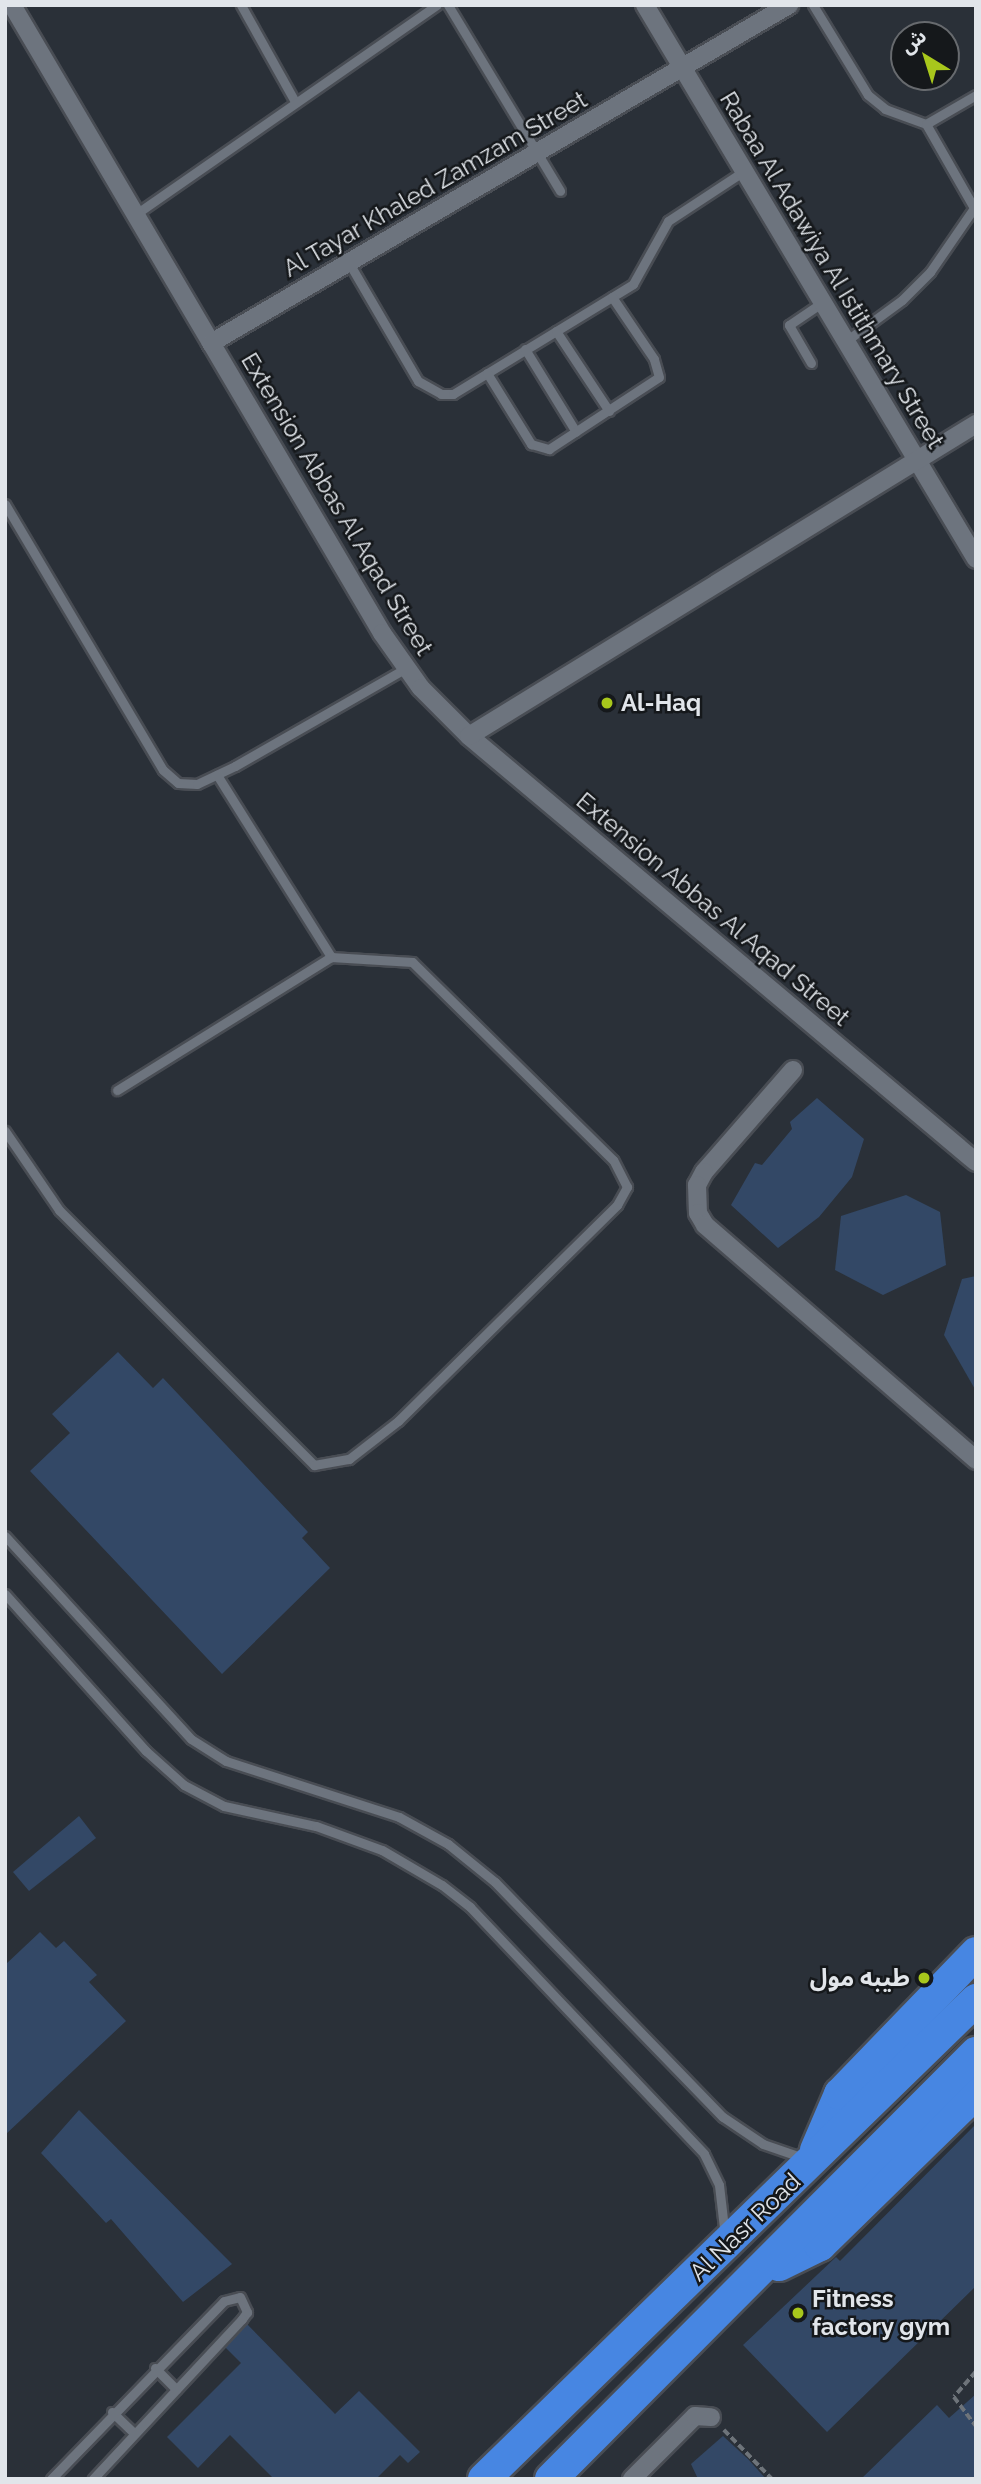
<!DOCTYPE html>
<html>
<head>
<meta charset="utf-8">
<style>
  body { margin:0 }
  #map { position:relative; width:981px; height:2484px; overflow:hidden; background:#2a3038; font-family:Raleway,"Noto Sans Arabic",sans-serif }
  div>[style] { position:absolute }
  .building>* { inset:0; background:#334866 }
  .path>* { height:3.5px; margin-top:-1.75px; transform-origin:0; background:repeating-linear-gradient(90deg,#6e747a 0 7px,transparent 0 10.5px) }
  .roads { filter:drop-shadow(2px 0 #494d54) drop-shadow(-2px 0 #494d54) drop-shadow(0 2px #494d54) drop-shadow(0 -2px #494d54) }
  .lane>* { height:9px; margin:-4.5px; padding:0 4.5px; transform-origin:4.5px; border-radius:4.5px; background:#6d747e }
  .street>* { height:18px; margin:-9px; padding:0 9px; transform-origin:9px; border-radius:9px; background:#6d747e }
  .highway>* { height:32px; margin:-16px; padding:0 16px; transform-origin:16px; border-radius:16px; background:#4786e2 }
  .dots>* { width:19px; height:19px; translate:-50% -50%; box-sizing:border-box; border:4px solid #15181b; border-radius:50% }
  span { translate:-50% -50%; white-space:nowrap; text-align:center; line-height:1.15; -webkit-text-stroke:5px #15181b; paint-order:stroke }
  .street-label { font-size:24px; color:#e1e5ea }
  .poi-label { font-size:24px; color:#e1e5ea; font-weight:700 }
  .left { translate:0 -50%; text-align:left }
  .right { translate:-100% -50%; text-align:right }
  .frame { position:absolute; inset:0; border:7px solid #e1e5ea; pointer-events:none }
  .north { position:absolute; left:890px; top:21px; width:70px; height:70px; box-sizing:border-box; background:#15181b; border:2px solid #676a6e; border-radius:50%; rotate:322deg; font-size:19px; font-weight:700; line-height:28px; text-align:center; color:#e1e5ea }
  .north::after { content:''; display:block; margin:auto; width:24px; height:32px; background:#a8c71c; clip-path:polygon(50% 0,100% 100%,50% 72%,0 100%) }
</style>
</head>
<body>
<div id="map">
  <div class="building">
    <div style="clip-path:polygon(817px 1098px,864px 1139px,852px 1177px,819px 1217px,778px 1248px,731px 1205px,755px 1163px,762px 1165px,792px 1129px,790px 1122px)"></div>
    <div style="clip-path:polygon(906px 1195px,940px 1212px,946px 1265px,883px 1295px,835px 1270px,841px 1216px)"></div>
    <div style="clip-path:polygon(976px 1276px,976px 1391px,944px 1335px,962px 1279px)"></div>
    <div style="clip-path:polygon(118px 1352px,153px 1388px,163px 1378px,308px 1532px,302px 1538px,330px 1568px,222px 1674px,30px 1471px,70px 1433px,52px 1414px)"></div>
    <div style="clip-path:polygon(79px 1816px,96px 1838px,29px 1891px,13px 1872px)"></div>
    <div style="clip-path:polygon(40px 1932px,56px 1948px,64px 1941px,97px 1975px,89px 1982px,126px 2021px,5px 2135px,5px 1965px)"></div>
    <div style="clip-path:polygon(79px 2110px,232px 2264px,183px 2302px,111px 2219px,106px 2223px,41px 2153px)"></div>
    <div style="clip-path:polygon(976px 2124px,976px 2286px,827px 2432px,743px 2345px,836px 2257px,840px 2261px)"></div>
    <div style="clip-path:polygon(247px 2324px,335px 2414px,359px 2391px,420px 2452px,408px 2463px,400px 2455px,376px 2479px,274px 2479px,230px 2435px,198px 2468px,167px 2437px,241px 2363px,225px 2347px)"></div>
    <div style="clip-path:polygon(976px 2394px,976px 2479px,861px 2479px,937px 2405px,949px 2418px)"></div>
    <div style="clip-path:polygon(723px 2436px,748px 2459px,766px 2479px,698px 2479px,691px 2464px)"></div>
  </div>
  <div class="path">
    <div style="left:976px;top:2372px;width:33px;rotate:131deg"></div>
    <div style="left:954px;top:2397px;width:36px;rotate:53deg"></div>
    <div style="left:724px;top:2430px;width:69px;rotate:45.6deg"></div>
  </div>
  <div class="roads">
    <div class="lane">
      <div style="left:241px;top:5px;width:109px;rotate:60.8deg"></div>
      <div style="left:448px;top:5px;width:217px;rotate:58.9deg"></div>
      <div style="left:813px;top:5px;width:105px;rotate:58.6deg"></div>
      <div style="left:868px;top:95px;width:22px;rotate:39deg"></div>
      <div style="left:885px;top:109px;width:44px;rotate:20.1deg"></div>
      <div style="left:926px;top:124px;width:58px;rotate:-30.1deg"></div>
      <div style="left:926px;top:124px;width:95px;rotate:60.2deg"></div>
      <div style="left:136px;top:214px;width:366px;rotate:-34.8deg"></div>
      <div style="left:349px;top:263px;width:137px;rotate:59.7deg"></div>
      <div style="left:418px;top:381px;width:26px;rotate:29deg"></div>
      <div style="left:441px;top:394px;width:12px"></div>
      <div style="left:453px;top:394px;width:211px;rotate:-31.4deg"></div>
      <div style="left:633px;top:284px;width:72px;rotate:-60.9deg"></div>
      <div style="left:668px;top:221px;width:91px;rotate:-33.3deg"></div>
      <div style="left:556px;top:331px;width:96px;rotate:56.5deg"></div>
      <div style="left:846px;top:341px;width:69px;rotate:-36.2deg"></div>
      <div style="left:902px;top:300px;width:40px;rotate:-45deg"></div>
      <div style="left:930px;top:272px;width:81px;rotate:-55.5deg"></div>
      <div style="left:525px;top:349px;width:97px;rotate:58.4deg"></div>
      <div style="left:811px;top:363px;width:44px;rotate:-120.1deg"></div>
      <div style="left:789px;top:325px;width:41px;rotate:-34.1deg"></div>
      <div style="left:487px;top:373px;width:84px;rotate:58.2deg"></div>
      <div style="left:531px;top:444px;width:19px;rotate:16deg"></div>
      <div style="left:549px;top:449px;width:131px;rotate:-33.2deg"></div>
      <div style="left:659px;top:377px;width:19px;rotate:-106deg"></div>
      <div style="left:654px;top:359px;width:75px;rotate:-124.1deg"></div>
      <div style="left:5px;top:504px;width:309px;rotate:59.3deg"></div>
      <div style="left:163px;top:770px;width:20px;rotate:41deg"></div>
      <div style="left:178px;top:783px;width:19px;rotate:3deg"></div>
      <div style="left:197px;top:784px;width:42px;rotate:-25.3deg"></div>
      <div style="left:235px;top:766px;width:197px;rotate:-29.8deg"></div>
      <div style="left:217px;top:775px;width:215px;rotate:57.9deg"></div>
      <div style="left:5px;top:1131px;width:96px;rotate:55.6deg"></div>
      <div style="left:59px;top:1210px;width:361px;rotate:45deg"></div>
      <div style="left:314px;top:1465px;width:36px;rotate:-10deg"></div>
      <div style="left:349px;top:1459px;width:62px;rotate:-37.8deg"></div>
      <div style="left:398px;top:1421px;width:308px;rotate:-44.6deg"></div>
      <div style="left:617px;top:1205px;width:21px;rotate:-61deg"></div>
      <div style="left:627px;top:1187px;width:30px;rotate:-117deg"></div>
      <div style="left:613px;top:1160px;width:282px;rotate:-135.4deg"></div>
      <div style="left:412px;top:962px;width:81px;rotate:-176.5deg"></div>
      <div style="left:331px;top:957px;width:252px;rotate:148.1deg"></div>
      <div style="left:5px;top:1536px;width:275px;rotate:47.5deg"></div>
      <div style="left:191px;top:1739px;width:41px;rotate:32.2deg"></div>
      <div style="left:226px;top:1761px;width:182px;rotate:17.9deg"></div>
      <div style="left:399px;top:1817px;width:56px;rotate:28.9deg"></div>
      <div style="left:448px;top:1844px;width:60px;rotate:39deg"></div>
      <div style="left:495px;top:1882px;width:327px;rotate:45.9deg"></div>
      <div style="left:723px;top:2117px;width:48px;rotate:34deg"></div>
      <div style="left:763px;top:2144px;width:43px;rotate:18.9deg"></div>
      <div style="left:5px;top:1594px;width:211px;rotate:48.1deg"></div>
      <div style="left:146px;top:1751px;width:51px;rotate:41.8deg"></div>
      <div style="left:184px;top:1785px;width:45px;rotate:27.7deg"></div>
      <div style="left:224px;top:1806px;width:94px;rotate:12.3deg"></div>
      <div style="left:316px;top:1826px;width:70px;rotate:20deg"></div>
      <div style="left:382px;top:1850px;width:69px;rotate:30.3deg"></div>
      <div style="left:442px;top:1885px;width:36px;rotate:38deg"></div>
      <div style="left:470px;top:1907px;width:340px;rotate:46.5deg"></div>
      <div style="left:704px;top:2154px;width:34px;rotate:64deg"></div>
      <div style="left:719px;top:2185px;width:51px;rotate:83.3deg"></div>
      <div style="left:155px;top:2368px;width:30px;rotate:45deg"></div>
      <div style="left:112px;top:2412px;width:30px;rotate:44deg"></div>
      <div style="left:51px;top:2479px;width:248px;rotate:-45.8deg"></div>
      <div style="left:224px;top:2301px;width:16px;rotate:-14deg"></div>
      <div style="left:240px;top:2297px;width:17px;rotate:65deg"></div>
      <div style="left:247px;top:2312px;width:9px;rotate:126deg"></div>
      <div style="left:242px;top:2319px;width:219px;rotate:133deg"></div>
    </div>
    <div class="street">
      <div style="left:12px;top:5px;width:729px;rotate:59.49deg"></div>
      <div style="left:382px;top:633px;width:67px;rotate:54.7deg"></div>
      <div style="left:421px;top:688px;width:68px;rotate:45deg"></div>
      <div style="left:469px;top:736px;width:662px;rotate:40.04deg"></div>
      <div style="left:645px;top:5px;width:645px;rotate:59.14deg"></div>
      <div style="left:211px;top:343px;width:670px;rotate:-30.32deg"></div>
      <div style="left:469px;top:736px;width:595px;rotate:-31.61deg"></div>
      <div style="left:793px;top:1070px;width:135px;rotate:131.1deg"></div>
      <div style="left:704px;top:1172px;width:15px;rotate:118deg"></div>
      <div style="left:697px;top:1185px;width:28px;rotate:88deg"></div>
      <div style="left:698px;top:1213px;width:14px;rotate:60deg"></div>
      <div style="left:705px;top:1225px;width:359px;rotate:40.9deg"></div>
      <div style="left:632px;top:2479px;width:89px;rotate:-45deg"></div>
      <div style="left:695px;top:2416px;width:16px;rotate:4deg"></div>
    </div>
    <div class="highway">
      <div style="left:816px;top:2150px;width:61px;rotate:-66.8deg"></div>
      <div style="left:840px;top:2094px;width:196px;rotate:-46deg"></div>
      <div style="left:779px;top:2265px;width:46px;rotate:-26deg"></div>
      <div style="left:820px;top:2245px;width:218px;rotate:-44.3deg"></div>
      <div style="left:484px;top:2479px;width:687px;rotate:-44.23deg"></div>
      <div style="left:551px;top:2479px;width:602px;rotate:-45.07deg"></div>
    </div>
  </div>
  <div class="dots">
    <div style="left:607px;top:703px;background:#a8c71c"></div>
    <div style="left:924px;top:1978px;background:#a8c71c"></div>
    <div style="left:798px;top:2313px;background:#a8c71c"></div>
  </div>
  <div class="street-label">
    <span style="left:435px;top:184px;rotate:-30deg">Al Tayar Khaled Zamzam Street</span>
    <span style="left:832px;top:270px;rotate:59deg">Rabaa Al Adawiya Al Istithmary Street</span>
    <span style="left:337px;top:504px;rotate:59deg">Extension Abbas Al Aqad Street</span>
    <span style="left:713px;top:909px;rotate:40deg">Extension Abbas Al Aqad Street</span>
    <span style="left:745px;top:2227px;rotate:-44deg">Al Nasr Road</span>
  </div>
  <div class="poi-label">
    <span class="left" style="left:621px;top:703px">Al-Haq</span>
    <span class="right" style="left:910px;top:1978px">طيبه مول</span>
    <span class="left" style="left:812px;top:2313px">Fitness<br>factory gym</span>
  </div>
  <div class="frame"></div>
  <div class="north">ش</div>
</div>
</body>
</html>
